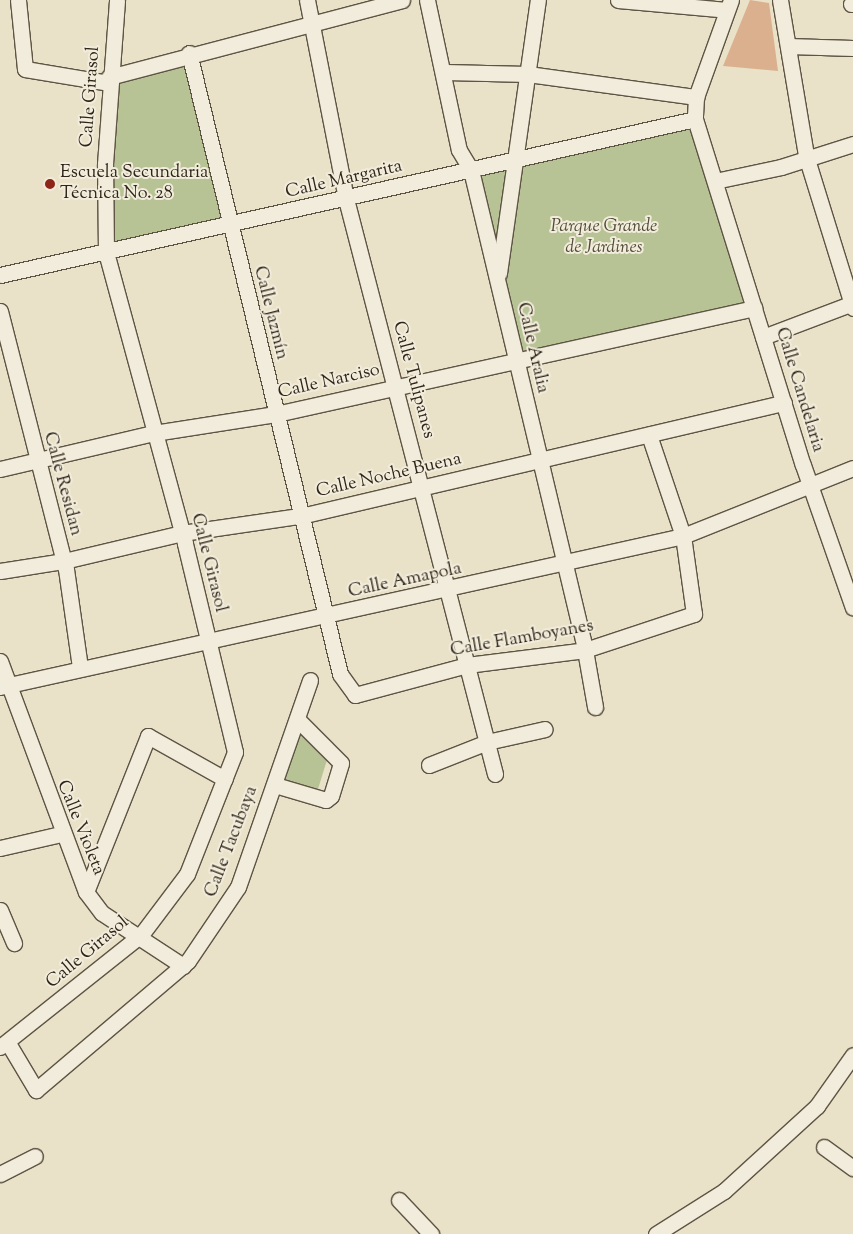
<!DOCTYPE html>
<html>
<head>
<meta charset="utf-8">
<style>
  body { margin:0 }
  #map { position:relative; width:853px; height:1234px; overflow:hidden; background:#eae2c8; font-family:"Sorts Mill Goudy",serif }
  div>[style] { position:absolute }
  .green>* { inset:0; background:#b8c395 }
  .building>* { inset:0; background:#dbb08f }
  .roads { filter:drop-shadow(1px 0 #5e5444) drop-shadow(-1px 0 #5e5444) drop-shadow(0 1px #5e5444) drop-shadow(0 -1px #5e5444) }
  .minor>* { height:15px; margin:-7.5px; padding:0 7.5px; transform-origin:7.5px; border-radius:7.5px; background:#f1ecdb }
  .dots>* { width:14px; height:14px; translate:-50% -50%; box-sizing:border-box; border:2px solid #f1ecdb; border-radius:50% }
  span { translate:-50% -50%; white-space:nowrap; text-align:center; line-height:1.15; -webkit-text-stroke:4px #f1ecdb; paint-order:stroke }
  .street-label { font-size:18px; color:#2f2418 }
  .poi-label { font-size:18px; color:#2f2418 }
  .left { translate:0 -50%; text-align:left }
  .park-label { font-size:18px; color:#514c37; font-style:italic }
</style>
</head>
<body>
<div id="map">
  <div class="green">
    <div style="clip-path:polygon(183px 54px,229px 225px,106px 253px,111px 78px)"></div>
    <div style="clip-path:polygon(695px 119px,754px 308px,517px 362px,471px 170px)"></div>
    <div style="clip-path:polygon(295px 733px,314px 740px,327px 760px,318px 789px,282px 780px)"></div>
  </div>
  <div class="building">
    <div style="clip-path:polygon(750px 0,769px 3px,778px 71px,723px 66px)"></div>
  </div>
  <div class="roads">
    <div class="minor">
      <div style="left:18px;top:0;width:69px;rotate:84.2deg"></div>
      <div style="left:25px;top:69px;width:86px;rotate:9.4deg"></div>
      <div style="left:307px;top:0;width:203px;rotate:78.9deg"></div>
      <div style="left:346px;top:199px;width:594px;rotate:75.47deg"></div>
      <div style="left:427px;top:0;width:153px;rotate:78deg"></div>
      <div style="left:459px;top:150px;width:23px;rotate:59deg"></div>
      <div style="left:471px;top:170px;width:493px;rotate:76.6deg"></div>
      <div style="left:585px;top:650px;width:58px;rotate:80deg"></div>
      <div style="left:618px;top:0;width:109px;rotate:5.2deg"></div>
      <div style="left:731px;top:0;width:103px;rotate:109.8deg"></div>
      <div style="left:696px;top:97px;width:22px;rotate:93deg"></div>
      <div style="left:695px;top:119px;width:362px;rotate:72.7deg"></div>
      <div style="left:803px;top:465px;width:151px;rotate:70.7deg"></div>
      <div style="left:780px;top:0;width:158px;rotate:80.5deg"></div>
      <div style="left:806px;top:156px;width:159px;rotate:72.8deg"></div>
      <div style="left:851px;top:4px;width:2px"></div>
      <div style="left:788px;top:46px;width:65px;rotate:1.8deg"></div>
      <div style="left:189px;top:53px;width:639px;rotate:76.33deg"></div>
      <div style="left:340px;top:674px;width:26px;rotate:54deg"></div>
      <div style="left:355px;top:695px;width:116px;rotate:-15deg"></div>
      <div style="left:467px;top:665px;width:119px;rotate:-7.2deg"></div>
      <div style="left:585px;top:650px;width:115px;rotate:-18.3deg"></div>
      <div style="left:694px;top:614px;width:79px;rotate:-98deg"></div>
      <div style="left:683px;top:536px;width:107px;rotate:-108.6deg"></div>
      <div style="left:445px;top:72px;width:83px;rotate:1.4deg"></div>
      <div style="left:528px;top:74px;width:170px;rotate:7.8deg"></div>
      <div style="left:109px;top:77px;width:303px;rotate:-14.7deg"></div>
      <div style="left:715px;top:181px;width:67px;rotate:-12deg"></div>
      <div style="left:781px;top:167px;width:76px;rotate:-17.7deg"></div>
      <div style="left:499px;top:273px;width:276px;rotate:-81.9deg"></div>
      <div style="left:0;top:275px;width:712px;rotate:-12.65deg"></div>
      <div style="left:0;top:311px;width:266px;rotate:75.7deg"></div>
      <div style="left:66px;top:569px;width:99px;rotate:81.9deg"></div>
      <div style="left:763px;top:337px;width:96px;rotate:-20.7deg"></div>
      <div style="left:0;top:469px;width:158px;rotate:-13.2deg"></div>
      <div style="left:154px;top:433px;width:123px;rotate:-8.9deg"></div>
      <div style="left:276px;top:414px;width:490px;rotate:-12.5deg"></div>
      <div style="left:0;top:571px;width:65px;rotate:-8.9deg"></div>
      <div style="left:64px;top:561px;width:121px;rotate:-13.3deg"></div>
      <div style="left:182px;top:533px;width:124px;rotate:-8.3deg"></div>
      <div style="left:305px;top:515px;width:492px;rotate:-13.2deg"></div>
      <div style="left:0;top:661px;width:246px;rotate:69.6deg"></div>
      <div style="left:86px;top:892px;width:26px;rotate:53deg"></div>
      <div style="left:102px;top:913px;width:97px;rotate:33.2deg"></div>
      <div style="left:0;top:687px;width:699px;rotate:-12.47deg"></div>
      <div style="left:683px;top:536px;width:183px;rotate:-21.8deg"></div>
      <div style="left:429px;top:765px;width:62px;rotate:-21.6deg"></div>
      <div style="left:487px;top:742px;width:59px;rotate:-12.6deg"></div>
      <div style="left:275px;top:785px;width:53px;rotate:16.4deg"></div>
      <div style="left:326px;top:800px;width:6px;rotate:-39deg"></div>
      <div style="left:331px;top:796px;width:34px;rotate:-73deg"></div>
      <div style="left:341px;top:763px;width:62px;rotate:-135deg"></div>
      <div style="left:0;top:848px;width:63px;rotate:-12.9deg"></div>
      <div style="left:86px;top:892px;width:168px;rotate:-68.3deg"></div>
      <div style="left:148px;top:736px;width:88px;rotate:29.2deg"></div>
      <div style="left:0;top:910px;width:36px;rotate:67deg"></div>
      <div style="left:8px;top:1043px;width:55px;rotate:59.2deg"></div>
      <div style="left:36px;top:1090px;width:199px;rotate:-40.3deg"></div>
      <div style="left:188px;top:961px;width:89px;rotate:-56deg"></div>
      <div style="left:238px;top:887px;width:219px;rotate:-70.8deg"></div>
      <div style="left:0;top:1047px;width:180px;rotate:-38.5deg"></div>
      <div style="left:141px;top:935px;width:76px;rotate:-53deg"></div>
      <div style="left:187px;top:874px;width:131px;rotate:-68.5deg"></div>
      <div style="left:235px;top:752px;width:215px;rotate:-103.5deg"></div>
      <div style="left:185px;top:543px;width:301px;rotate:-105.2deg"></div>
      <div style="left:106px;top:253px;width:89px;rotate:-90.6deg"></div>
      <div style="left:105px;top:164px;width:164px;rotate:-85.8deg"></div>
      <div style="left:824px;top:1147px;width:36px;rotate:36deg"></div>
      <div style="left:0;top:1174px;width:39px;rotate:-27deg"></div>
      <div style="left:399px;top:1200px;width:47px;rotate:46.7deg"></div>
      <div style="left:656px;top:1234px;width:80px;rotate:-32.3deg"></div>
      <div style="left:724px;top:1191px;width:126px;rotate:-42.4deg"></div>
      <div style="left:817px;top:1106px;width:62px;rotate:-54.8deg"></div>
    </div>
  </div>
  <div class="dots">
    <div style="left:50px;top:184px;background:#8f2418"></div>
  </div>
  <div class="street-label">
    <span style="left:91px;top:97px;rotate:-86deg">Calle Girasol</span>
    <span style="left:344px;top:180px;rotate:-13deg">Calle Margarita</span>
    <span style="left:270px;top:313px;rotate:76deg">Calle Jazmín</span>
    <span style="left:532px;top:348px;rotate:77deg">Calle Aralia</span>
    <span style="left:413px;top:380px;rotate:75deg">Calle Tulipanes</span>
    <span style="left:329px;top:382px;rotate:-13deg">Calle Narciso</span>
    <span style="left:799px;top:390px;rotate:73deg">Calle Candelaria</span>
    <span style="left:389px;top:476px;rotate:-13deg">Calle Noche Buena</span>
    <span style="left:62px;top:484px;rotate:75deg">Calle Residan</span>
    <span style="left:208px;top:563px;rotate:76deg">Calle Girasol</span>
    <span style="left:405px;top:581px;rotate:-12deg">Calle Amapola</span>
    <span style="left:522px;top:639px;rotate:-10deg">Calle Flamboyanes</span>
    <span style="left:80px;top:828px;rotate:68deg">Calle Violeta</span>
    <span style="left:232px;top:842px;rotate:-69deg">Calle Tacubaya</span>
    <span style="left:88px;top:953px;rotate:-40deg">Calle Girasol</span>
  </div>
  <div class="poi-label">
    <span class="left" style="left:60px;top:184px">Escuela Secundaria<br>Técnica No. 28</span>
  </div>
  <div class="park-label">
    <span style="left:604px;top:238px">Parque Grande<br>de Jardines</span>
  </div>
</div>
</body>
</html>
